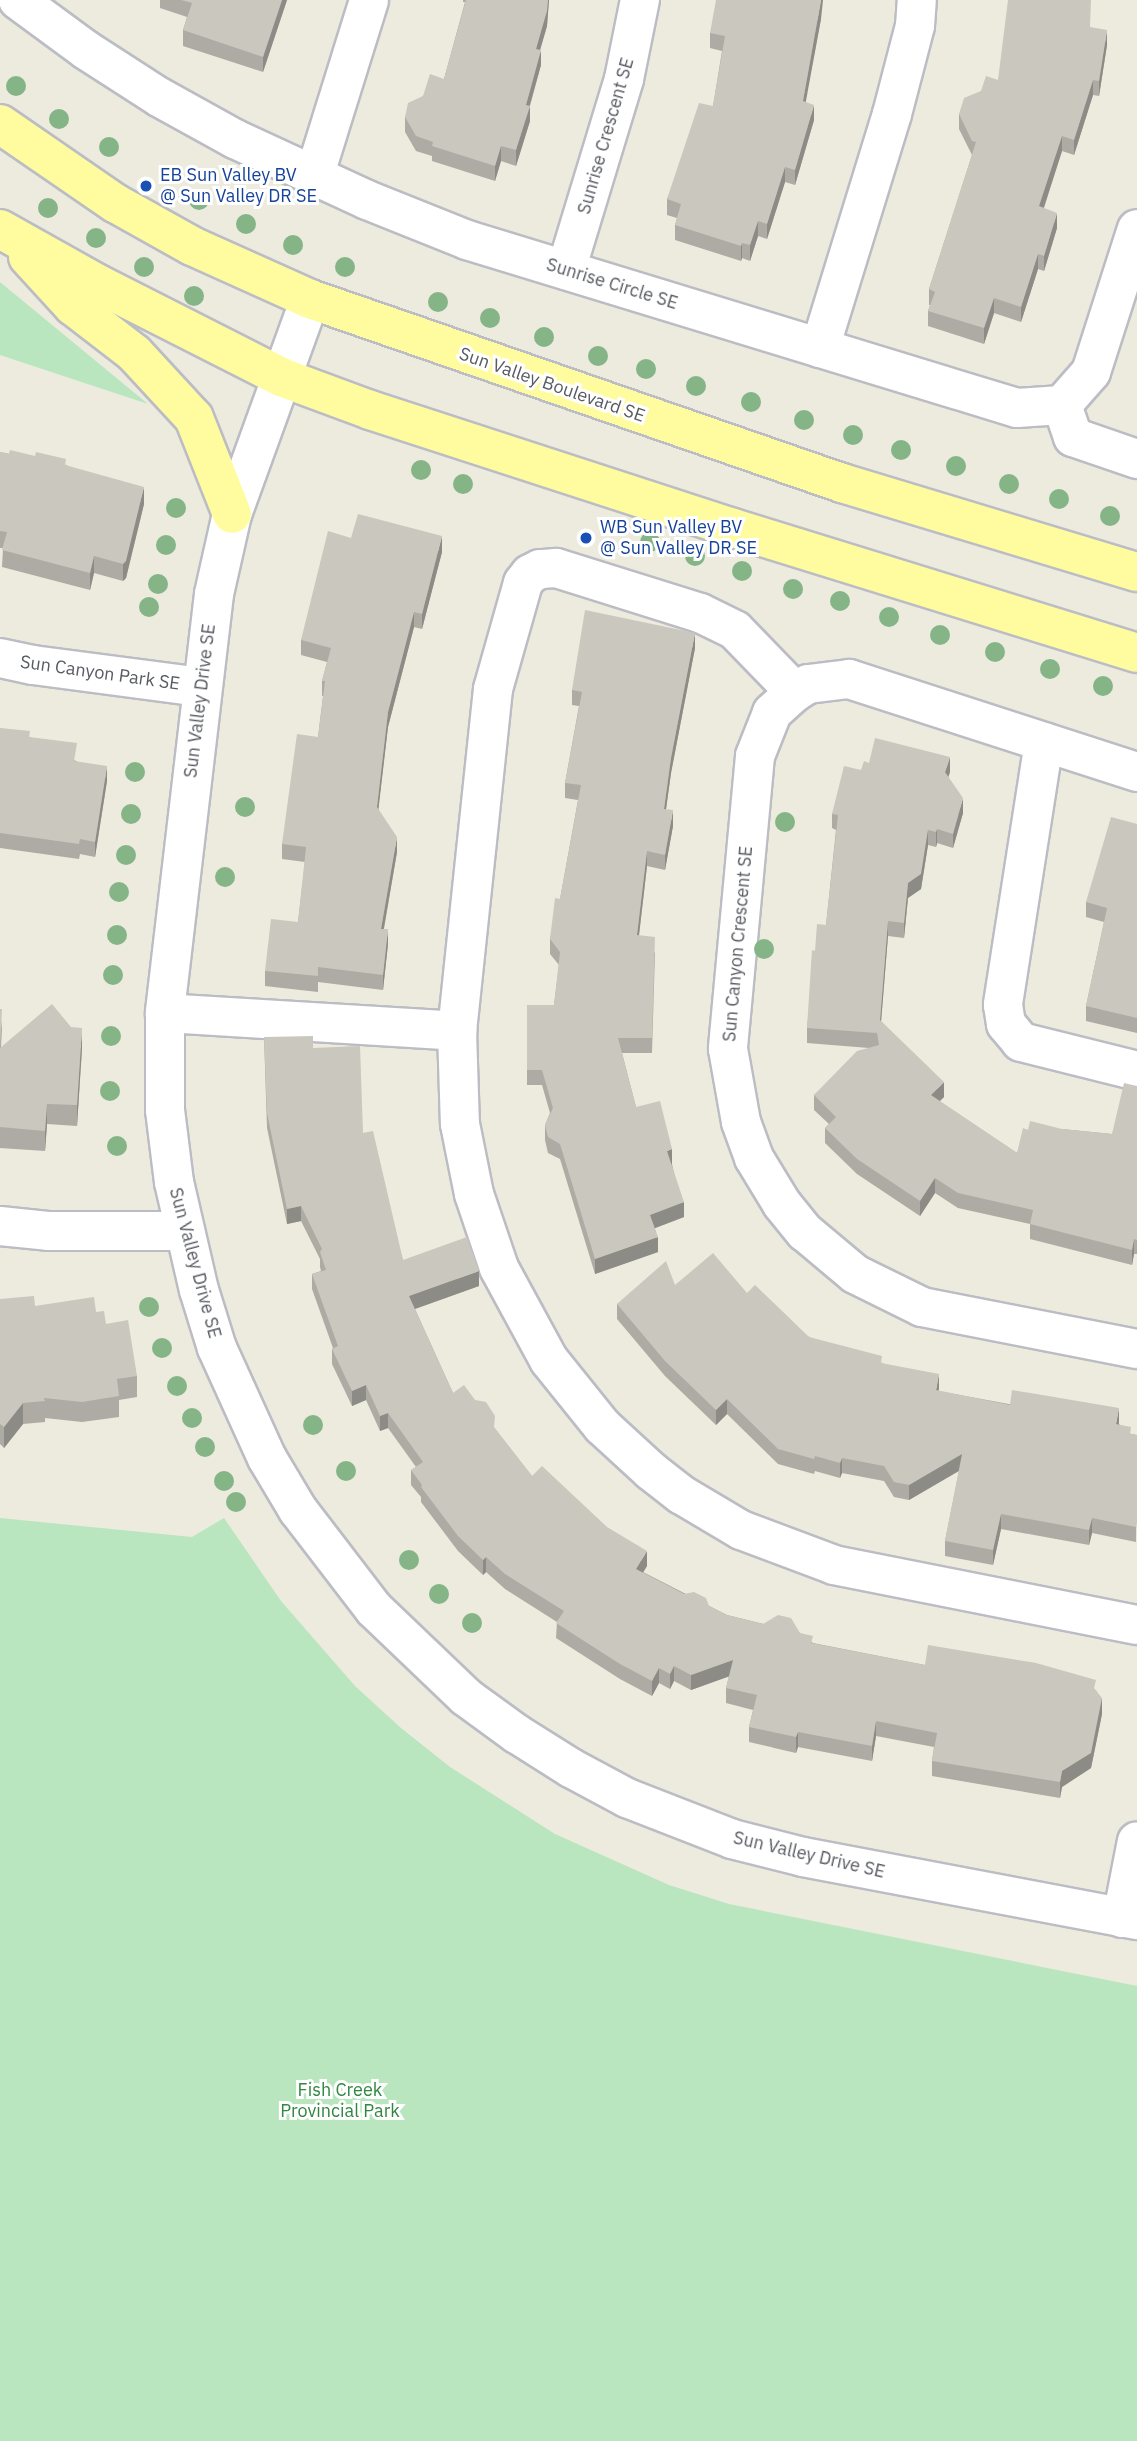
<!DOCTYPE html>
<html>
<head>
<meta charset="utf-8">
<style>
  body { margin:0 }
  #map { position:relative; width:1137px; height:2441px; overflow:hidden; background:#ecebde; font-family:"IBM Plex Sans",sans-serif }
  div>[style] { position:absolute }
  .green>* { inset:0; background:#b9e6bf }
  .roads { filter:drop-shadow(2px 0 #bcbdc4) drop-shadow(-2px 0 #bcbdc4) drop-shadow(0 2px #bcbdc4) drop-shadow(0 -2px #bcbdc4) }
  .minor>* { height:38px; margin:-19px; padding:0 19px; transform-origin:19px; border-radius:19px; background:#fff }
  .major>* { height:38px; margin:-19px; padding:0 19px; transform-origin:19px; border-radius:19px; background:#fffca0 }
  .trees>* { width:20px; height:20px; margin:-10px; border-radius:50%; background:#85b487 }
  .wall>* { inset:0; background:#adaba3 }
  .shaded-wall>* { inset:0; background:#8d8b85 }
  .building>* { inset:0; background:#c9c7be }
  .dots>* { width:19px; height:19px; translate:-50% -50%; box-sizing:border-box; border:4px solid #fff; border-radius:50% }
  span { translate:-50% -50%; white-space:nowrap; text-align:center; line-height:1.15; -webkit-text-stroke:6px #fff; paint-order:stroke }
  .street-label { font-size:18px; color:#585b61 }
  .transit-label { font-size:18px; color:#164399 }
  .left { translate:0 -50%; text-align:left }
  .park-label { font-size:18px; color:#308740 }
</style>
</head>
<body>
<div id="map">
  <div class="green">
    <div style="clip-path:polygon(0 282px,148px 404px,0 355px)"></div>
    <div style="clip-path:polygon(0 1518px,192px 1537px,224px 1518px,281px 1601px,355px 1686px,401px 1728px,450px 1767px,555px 1834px,669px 1885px,729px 1904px,1137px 1986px,1137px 2441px,0 2441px)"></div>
  </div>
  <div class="roads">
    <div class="minor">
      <div style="left:18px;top:0;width:84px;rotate:36.3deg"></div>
      <div style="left:86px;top:50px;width:87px;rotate:32.8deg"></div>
      <div style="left:159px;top:97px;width:87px;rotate:28.9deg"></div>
      <div style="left:235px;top:139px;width:145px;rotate:24.8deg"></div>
      <div style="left:367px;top:200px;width:108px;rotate:21.8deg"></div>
      <div style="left:467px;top:240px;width:575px;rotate:16.99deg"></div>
      <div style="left:1017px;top:408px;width:45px;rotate:-3.8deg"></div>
      <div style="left:1062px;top:405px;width:44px;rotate:-48.7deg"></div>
      <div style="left:1091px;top:372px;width:150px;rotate:-72.2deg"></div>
      <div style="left:314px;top:177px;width:185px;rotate:-72.7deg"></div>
      <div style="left:566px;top:270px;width:200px;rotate:-73.1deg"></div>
      <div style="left:624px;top:79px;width:81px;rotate:-78.6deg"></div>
      <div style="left:310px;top:299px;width:229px;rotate:109.9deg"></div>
      <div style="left:232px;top:514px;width:82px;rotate:102.7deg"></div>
      <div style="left:214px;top:594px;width:422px;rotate:96.7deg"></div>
      <div style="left:165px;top:1013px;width:97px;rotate:90deg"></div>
      <div style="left:165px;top:1110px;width:73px;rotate:82.9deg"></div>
      <div style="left:174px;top:1182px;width:111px;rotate:77deg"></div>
      <div style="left:199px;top:1290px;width:61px;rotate:72.8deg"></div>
      <div style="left:217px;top:1348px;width:121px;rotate:65.6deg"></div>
      <div style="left:267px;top:1458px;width:61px;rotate:59.2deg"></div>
      <div style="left:298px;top:1510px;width:125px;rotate:52.5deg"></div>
      <div style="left:374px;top:1609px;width:127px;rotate:43.7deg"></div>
      <div style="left:466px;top:1697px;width:63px;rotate:36deg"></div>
      <div style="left:517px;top:1734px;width:64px;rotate:32.2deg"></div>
      <div style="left:571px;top:1768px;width:64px;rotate:28.2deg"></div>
      <div style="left:627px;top:1798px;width:113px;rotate:21.3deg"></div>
      <div style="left:732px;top:1839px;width:73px;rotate:14.2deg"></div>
      <div style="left:803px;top:1857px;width:340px;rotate:10.7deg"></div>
      <div style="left:820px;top:348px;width:245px;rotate:-72.9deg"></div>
      <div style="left:892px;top:114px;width:91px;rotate:-75.4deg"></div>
      <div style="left:915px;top:26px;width:26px;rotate:-86deg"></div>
      <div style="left:1062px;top:405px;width:34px;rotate:71deg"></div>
      <div style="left:1073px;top:437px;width:68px;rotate:19deg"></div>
      <div style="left:0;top:658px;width:34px;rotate:12deg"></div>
      <div style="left:33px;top:665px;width:168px;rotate:7.5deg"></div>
      <div style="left:795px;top:692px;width:86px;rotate:-134.1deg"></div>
      <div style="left:735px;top:630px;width:39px;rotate:-154deg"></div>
      <div style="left:700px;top:613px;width:151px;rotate:-162.6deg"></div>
      <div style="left:556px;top:568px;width:16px;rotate:176deg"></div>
      <div style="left:540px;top:569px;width:11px;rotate:153deg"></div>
      <div style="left:530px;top:574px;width:11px;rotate:128deg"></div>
      <div style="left:523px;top:583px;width:110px;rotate:105.8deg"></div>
      <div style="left:493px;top:689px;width:344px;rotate:96deg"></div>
      <div style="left:457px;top:1031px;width:93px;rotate:88.2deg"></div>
      <div style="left:460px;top:1124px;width:71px;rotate:78.7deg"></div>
      <div style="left:474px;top:1194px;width:78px;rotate:71.3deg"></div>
      <div style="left:499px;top:1268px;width:105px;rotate:61.5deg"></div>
      <div style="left:549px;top:1360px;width:85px;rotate:51.2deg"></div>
      <div style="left:602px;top:1426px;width:67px;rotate:42.6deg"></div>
      <div style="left:651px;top:1471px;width:39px;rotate:38deg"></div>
      <div style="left:682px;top:1495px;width:69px;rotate:30.7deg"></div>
      <div style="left:741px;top:1530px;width:99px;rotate:20.6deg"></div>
      <div style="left:834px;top:1565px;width:309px;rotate:11.2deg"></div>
      <div style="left:1044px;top:742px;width:266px;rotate:98.9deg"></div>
      <div style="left:1003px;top:1005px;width:19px;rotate:81deg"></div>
      <div style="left:1006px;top:1024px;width:23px;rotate:50deg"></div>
      <div style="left:1021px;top:1042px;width:120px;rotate:14deg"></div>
      <div style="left:1137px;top:772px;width:303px;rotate:-162.1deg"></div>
      <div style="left:849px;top:679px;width:41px;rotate:173deg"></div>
      <div style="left:808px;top:684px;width:15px;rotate:148deg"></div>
      <div style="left:795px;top:692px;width:31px;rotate:138deg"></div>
      <div style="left:772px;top:713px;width:46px;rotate:111.6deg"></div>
      <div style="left:755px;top:756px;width:294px;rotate:95.3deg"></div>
      <div style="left:728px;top:1049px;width:74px;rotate:79.9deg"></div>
      <div style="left:741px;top:1122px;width:38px;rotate:70deg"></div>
      <div style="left:754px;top:1158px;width:54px;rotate:58.7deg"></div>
      <div style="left:782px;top:1204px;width:36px;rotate:51deg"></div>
      <div style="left:805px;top:1232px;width:65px;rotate:40deg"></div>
      <div style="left:855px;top:1274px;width:75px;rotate:26.2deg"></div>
      <div style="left:922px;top:1307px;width:219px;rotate:11.1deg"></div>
      <div style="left:165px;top:1013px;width:293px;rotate:3.5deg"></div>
      <div style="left:0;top:1226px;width:48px;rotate:5.9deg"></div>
      <div style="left:48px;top:1231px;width:137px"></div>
      <div style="left:1122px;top:1918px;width:78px;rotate:-79deg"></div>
    </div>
    <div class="major">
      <div style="left:0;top:124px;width:140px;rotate:34.5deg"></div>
      <div style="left:115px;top:203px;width:88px;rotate:29.2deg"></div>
      <div style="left:192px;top:246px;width:129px;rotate:24.2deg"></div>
      <div style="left:310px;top:299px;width:563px;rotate:19.08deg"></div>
      <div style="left:842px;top:483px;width:308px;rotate:16.8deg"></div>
      <div style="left:0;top:229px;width:112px;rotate:29.3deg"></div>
      <div style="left:98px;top:284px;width:205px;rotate:26.9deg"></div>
      <div style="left:281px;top:377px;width:95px;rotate:20.3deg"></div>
      <div style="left:370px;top:410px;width:379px;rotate:18deg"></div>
      <div style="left:730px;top:527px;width:426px;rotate:17.2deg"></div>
      <div style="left:28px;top:257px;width:67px;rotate:47.4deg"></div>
      <div style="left:73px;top:306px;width:77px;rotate:37.6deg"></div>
      <div style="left:134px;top:353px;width:88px;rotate:47.3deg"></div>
      <div style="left:194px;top:418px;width:103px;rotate:68.4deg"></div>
    </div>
  </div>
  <div class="trees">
    <div style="left:16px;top:86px"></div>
    <div style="left:59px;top:119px"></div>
    <div style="left:109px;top:147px"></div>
    <div style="left:199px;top:200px"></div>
    <div style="left:48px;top:208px"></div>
    <div style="left:246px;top:224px"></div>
    <div style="left:96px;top:238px"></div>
    <div style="left:293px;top:245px"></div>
    <div style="left:144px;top:267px"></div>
    <div style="left:345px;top:267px"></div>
    <div style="left:194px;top:296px"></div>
    <div style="left:438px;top:302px"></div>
    <div style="left:490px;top:318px"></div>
    <div style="left:544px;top:337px"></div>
    <div style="left:598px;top:356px"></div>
    <div style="left:646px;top:369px"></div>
    <div style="left:696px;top:386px"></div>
    <div style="left:751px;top:402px"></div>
    <div style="left:804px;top:420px"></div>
    <div style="left:853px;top:435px"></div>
    <div style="left:901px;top:450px"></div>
    <div style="left:956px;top:466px"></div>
    <div style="left:421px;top:470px"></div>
    <div style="left:463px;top:484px"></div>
    <div style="left:1009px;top:484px"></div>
    <div style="left:1059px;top:499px"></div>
    <div style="left:176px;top:508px"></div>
    <div style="left:1110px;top:516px"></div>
    <div style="left:650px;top:542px"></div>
    <div style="left:166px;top:545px"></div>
    <div style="left:695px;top:556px"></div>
    <div style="left:742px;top:571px"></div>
    <div style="left:158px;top:584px"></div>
    <div style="left:793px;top:589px"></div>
    <div style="left:840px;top:601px"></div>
    <div style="left:149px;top:607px"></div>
    <div style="left:889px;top:617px"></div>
    <div style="left:940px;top:635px"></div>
    <div style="left:995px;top:652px"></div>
    <div style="left:1050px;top:669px"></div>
    <div style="left:1103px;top:686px"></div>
    <div style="left:135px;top:772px"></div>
    <div style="left:245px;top:807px"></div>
    <div style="left:131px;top:814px"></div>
    <div style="left:785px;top:822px"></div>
    <div style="left:126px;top:855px"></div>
    <div style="left:225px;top:877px"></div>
    <div style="left:119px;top:892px"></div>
    <div style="left:117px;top:935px"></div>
    <div style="left:764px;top:949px"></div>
    <div style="left:113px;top:975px"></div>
    <div style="left:111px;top:1036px"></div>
    <div style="left:110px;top:1091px"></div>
    <div style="left:117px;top:1146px"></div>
    <div style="left:149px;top:1307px"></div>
    <div style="left:162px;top:1348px"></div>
    <div style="left:177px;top:1386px"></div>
    <div style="left:192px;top:1418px"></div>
    <div style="left:313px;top:1425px"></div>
    <div style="left:205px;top:1447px"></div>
    <div style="left:346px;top:1471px"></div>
    <div style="left:224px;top:1481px"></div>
    <div style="left:236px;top:1502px"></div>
    <div style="left:409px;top:1560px"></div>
    <div style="left:439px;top:1594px"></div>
    <div style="left:472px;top:1623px"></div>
  </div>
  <div class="wall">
    <div style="clip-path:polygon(160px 0,287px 0,263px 72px,183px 46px,183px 30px,187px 17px,160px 8px)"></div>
    <div style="clip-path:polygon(463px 0,549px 0,547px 26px,540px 50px,541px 65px,530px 106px,530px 121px,516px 166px,501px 161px,495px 181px,432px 161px,432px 156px,416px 151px,405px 132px,405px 117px,423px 96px,444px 79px,465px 2px,463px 2px)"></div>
    <div style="clip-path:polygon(821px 19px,805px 102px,814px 120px,795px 185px,785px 182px,767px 239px,758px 236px,750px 261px,742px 258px,741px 261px,675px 240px,675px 225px,677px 218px,667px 215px,667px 199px,713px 106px,722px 51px,710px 48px,710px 33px)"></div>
    <div style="clip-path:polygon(1090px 27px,1107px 45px,1099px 96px,1093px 95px,1074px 155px,1062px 151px,1044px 208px,1057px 228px,1044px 271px,1038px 269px,1021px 322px,994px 313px,984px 344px,928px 326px,928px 311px,930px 305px,929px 305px,929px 289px,972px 155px,959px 129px,959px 114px,981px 91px,998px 80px)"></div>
    <div style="clip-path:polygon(0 452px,66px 465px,144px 504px,126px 578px,123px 581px,94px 573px,90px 590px,2px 567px,3px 548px,0 548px)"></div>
    <div style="clip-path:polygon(351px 538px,442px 552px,422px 629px,414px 627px,388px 727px,378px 809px,397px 852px,384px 929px,388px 944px,383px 990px,318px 982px,318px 992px,265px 986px,265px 971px,298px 922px,305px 862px,282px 859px,282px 844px,318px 737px,323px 696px,322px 696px,322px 681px,327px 662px,301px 655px,301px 640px)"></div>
    <div style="clip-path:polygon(695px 648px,671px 773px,666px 809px,673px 826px,665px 870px,647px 866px,639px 936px,655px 953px,652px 1053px,622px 1053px,636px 1107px,672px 1164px,684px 1217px,655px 1228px,658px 1252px,595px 1274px,560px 1159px,548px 1153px,545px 1140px,545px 1125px,550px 1113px,542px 1085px,527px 1085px,527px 1005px,554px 1005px,559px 965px,550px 954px,550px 939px,560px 899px,578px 800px,565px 798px,565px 783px,579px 706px,572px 705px,572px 690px)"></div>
    <div style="clip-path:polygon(0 728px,30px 737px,76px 761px,107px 781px,95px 857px,80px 854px,79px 859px,0 848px)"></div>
    <div style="clip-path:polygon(869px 763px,950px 772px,948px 777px,963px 813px,953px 848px,937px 843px,936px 847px,928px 845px,921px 889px,908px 898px,904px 938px,888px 936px,881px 1021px,944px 1097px,939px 1101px,1017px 1153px,1028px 1130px,1062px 1129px,1112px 1134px,1137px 1086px,1137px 1254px,1134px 1254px,1132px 1265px,1030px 1239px,1030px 1224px,958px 1208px,935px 1193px,920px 1216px,857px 1174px,825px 1143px,825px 1128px,829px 1124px,814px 1110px,814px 1095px,869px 1048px,807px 1043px,807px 1028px,815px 951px,826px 925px,836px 830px,832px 828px,832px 814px,861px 770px)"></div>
    <div style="clip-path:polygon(1137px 824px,1137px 1033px,1086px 1021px,1086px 1006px,1104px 922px,1086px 917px,1086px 902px)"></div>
    <div style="clip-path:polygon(0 1009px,2px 1029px,1px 1047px,82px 1048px,77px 1126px,47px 1124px,45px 1151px,0 1148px)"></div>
    <div style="clip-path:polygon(264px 1037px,313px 1048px,363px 1133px,403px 1260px,479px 1286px,415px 1309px,453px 1393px,495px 1429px,532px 1476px,647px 1566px,643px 1572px,727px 1615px,800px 1633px,813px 1643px,925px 1665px,1096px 1690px,1102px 1714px,1091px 1768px,1062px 1787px,1060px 1798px,932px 1776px,932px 1761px,934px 1747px,876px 1736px,872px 1761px,798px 1747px,796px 1753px,749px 1742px,749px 1727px,753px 1710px,726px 1703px,726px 1688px,729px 1676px,691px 1690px,674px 1681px,670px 1689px,659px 1683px,652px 1696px,620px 1679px,556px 1638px,557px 1622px,505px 1589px,486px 1572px,483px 1575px,458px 1551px,421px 1502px,421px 1497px,411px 1485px,411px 1470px,416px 1467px,388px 1428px,380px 1431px,366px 1400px,352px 1406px,332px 1364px,332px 1349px,333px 1348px,312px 1289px,312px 1274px,321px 1271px,320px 1267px,320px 1259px,301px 1221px,287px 1224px,267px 1128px)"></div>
    <div style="clip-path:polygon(675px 1285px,747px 1293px,809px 1337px,882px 1363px,938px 1391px,1119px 1424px,1131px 1434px,1137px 1435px,1136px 1542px,1092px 1533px,1089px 1545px,1001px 1529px,993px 1565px,945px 1556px,945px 1541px,959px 1471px,909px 1500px,894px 1497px,884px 1481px,842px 1473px,840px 1478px,815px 1471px,814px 1474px,778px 1464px,727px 1414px,716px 1425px,665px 1376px,617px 1319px,617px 1304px)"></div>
    <div style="clip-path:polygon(0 1299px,35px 1306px,96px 1312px,106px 1324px,137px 1376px,137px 1397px,119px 1400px,119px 1417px,82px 1422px,45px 1418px,45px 1422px,23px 1424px,4px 1448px,0 1444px)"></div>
  </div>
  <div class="shaded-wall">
    <div style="clip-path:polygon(282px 0,287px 0,263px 72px,263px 57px)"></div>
    <div style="clip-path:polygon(548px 0,549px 0,547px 26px,536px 64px,536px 49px)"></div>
    <div style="clip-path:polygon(821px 0,823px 0,821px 19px,803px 117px,803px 101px)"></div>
    <div style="clip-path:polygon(1107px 30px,1107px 45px,1099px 96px,1099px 81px)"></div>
    <div style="clip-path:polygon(541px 50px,541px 65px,526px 118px,530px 106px,530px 121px,516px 166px,516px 150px,526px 105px)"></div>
    <div style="clip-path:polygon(1093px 80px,1093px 95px,1074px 155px,1074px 140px)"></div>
    <div style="clip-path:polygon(814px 105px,814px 120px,795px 185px,795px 170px)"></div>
    <div style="clip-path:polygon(1062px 136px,1062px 151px,1039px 222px,1039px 206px)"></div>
    <div style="clip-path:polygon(501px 146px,501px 161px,495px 181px,495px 166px)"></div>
    <div style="clip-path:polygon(785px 167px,785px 182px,767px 239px,767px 224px)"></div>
    <div style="clip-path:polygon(1057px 213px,1057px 228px,1044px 271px,1044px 256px)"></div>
    <div style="clip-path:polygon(758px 221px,758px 236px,750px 261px,750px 245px)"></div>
    <div style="clip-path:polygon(742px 243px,742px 258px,741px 261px,741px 246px)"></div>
    <div style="clip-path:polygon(1038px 254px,1038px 269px,1021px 322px,1021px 307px)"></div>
    <div style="clip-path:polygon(994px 298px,994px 313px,984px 344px,984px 328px)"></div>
    <div style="clip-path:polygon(144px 487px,144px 504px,126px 578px,123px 581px,123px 564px)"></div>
    <div style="clip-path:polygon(442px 536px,442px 552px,422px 629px,422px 614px)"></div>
    <div style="clip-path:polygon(94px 556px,94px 573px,90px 590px,90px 573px)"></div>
    <div style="clip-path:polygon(414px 612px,414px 627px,388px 727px,377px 822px,377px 807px,388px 712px)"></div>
    <div style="clip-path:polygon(695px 633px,695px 648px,671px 773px,664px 824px,664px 809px,671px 758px)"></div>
    <div style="clip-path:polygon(950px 757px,950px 772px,945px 787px,945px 772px)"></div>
    <div style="clip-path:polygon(107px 766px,107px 781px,95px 857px,95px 842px)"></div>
    <div style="clip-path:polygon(963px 798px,963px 813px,953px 848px,953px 834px)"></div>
    <div style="clip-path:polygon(673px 810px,673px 826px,665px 870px,665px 855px)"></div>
    <div style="clip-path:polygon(937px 829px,937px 843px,936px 847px,936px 832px)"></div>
    <div style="clip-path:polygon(928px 830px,928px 845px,921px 889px,908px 898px,904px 938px,904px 923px,908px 883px)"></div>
    <div style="clip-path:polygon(397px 837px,397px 852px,381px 944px,381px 929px)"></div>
    <div style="clip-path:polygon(647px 851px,647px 866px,637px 951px,637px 935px)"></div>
    <div style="clip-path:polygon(888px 921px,888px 936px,880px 1035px,880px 1020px)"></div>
    <div style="clip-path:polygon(388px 929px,388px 944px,383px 990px,383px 975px)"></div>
    <div style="clip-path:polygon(82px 1028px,82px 1048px,77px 1126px,77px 1105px)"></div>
    <div style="clip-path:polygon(944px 1082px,944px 1097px,931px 1110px,931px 1095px)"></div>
    <div style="clip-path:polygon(47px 1104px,47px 1124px,45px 1151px,45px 1131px)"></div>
    <div style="clip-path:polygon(672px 1149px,672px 1164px,667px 1166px,667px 1151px)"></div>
    <div style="clip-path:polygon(935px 1178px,935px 1193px,920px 1216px,920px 1201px)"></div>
    <div style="clip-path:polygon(684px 1202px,684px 1217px,650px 1230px,650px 1215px)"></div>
    <div style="clip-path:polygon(301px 1206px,301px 1221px,287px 1224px,287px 1209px)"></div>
    <div style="clip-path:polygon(658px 1237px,658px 1252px,595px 1274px,595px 1259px)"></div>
    <div style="clip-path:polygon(1134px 1239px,1134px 1254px,1132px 1265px,1132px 1250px)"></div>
    <div style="clip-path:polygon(479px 1271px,479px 1286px,409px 1311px,409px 1296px)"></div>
    <div style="clip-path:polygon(939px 1374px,939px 1389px,936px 1405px,936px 1390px)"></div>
    <div style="clip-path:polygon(366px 1385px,366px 1400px,352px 1406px,352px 1391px)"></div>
    <div style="clip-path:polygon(727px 1399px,727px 1414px,716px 1425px,716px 1410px)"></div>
    <div style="clip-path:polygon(23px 1403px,23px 1424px,4px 1448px,4px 1427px)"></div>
    <div style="clip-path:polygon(1119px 1408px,1119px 1423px,1116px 1439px,1116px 1424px)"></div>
    <div style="clip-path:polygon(388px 1413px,388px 1428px,380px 1431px,380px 1416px)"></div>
    <div style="clip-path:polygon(962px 1454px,962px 1469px,909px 1500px,909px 1485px)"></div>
    <div style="clip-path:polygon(842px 1458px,842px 1473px,840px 1478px,840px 1463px)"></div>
    <div style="clip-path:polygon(1001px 1514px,1001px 1529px,993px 1565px,993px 1550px)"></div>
    <div style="clip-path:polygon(1092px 1518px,1092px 1533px,1089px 1545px,1089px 1530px)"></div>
    <div style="clip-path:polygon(647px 1551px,647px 1566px,636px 1584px,636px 1569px)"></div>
    <div style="clip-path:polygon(486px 1557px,486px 1572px,483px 1575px,483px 1560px)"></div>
    <div style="clip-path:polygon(733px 1660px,733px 1675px,691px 1690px,691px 1675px)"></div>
    <div style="clip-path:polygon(674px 1666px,674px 1681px,670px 1689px,670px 1674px)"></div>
    <div style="clip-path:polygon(659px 1668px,659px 1683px,652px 1696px,652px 1681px)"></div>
    <div style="clip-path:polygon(1102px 1698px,1102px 1714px,1091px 1768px,1062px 1787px,1060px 1798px,1060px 1782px,1062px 1771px)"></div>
    <div style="clip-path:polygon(876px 1721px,876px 1736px,872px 1761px,872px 1746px)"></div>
    <div style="clip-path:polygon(798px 1732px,798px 1747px,796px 1753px,796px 1737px)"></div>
  </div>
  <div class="building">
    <div style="clip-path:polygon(181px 0,282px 0,263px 57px,183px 30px,192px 3px)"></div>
    <div style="clip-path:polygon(466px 0,548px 0,547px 11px,536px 49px,541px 50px,526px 105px,530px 106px,516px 150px,501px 146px,495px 166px,432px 146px,433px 142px,416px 136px,405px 117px,408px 103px,423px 96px,430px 74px,444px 79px)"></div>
    <div style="clip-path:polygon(716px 0,821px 0,803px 101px,814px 105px,795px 170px,785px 167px,767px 224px,758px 221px,750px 245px,742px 243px,741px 246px,675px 225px,681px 204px,667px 199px,699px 103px,713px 106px,725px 36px,710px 33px)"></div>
    <div style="clip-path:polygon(1008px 0,1091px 0,1090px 27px,1107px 30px,1099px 81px,1093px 80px,1074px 140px,1062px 136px,1039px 206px,1057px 213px,1044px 256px,1038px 254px,1021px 307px,994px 298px,984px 328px,928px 311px,935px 292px,929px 289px,976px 142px,972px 141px,959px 114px,964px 98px,981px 91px,986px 76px,998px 80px)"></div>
    <div style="clip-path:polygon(10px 450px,35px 456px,36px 452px,66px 459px,65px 465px,144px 487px,126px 561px,123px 564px,94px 556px,90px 573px,2px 550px,7px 532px,0 531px,0 452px,9px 454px)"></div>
    <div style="clip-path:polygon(358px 514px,442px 536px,422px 614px,414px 612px,388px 712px,377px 807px,397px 837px,381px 929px,388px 929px,383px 975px,318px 967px,318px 976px,265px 971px,271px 919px,298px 922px,306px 847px,282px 844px,297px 734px,318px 737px,325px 681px,322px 681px,331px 648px,301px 640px,328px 531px,351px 538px)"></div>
    <div style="clip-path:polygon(585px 610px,695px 633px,671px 758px,664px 809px,673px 810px,665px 855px,647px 851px,637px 935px,655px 937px,652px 1038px,618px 1038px,636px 1107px,660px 1101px,672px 1149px,667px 1151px,684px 1202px,650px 1215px,658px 1237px,595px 1259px,560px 1144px,548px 1137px,545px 1125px,553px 1108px,542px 1070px,527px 1070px,527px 1005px,554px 1005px,560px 952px,550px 939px,555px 898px,560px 899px,581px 785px,565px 783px,582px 692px,572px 690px)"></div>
    <div style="clip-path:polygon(0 728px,30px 731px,29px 737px,77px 743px,74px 761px,107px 766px,95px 842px,80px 839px,79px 844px,0 833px)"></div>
    <div style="clip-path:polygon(875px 738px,950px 757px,945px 772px,963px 798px,953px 834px,937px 829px,936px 832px,928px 830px,921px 874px,908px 883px,904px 923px,888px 921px,880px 1020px,944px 1082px,931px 1095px,1017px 1153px,1023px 1128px,1028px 1130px,1030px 1121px,1062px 1129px,1112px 1134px,1124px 1083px,1137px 1086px,1137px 1240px,1134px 1239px,1132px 1250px,1030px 1224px,1033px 1210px,958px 1193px,935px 1178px,920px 1201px,857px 1159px,825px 1128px,836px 1117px,814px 1095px,857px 1051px,879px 1045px,877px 1033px,807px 1028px,812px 950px,815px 951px,817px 924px,826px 925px,838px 815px,832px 814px,844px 766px,861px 770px,864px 761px,869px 763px)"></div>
    <div style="clip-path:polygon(1111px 817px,1137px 824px,1137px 1018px,1086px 1006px,1107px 908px,1086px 902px)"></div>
    <div style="clip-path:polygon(52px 1004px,71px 1027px,82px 1028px,77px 1105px,47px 1104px,45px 1131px,0 1127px,0 1048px)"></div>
    <div style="clip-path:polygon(0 1009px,2px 1009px,0 1046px)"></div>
    <div style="clip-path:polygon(313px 1036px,313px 1048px,360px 1046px,363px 1133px,373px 1131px,403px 1260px,467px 1237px,479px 1271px,409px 1296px,453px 1393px,464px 1385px,475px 1400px,486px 1402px,495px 1416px,494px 1427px,532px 1476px,542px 1466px,607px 1527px,647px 1551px,636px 1569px,684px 1594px,694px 1592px,706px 1598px,709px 1606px,727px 1615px,763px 1624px,778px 1615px,791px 1618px,800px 1633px,813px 1636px,811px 1643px,925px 1665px,928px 1645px,1036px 1663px,1096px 1680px,1094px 1688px,1102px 1698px,1091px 1753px,1062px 1771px,1060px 1782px,932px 1761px,937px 1733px,876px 1721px,872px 1746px,798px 1732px,796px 1737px,749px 1727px,757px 1695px,726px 1688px,733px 1660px,691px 1675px,674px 1666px,670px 1674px,659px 1668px,652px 1681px,620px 1664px,556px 1623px,564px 1611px,505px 1574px,486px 1557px,483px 1560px,458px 1536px,421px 1487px,422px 1485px,411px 1470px,423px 1462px,388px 1413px,380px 1416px,366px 1385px,352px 1391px,332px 1349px,338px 1346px,312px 1274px,326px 1270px,320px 1252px,322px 1249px,301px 1206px,287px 1209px,267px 1113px,264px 1037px)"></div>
    <div style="clip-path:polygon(713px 1253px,747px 1293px,755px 1285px,809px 1337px,882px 1356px,881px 1363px,939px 1374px,936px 1390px,1010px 1405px,1012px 1390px,1119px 1408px,1116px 1424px,1131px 1427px,1130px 1434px,1137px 1435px,1137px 1522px,1136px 1527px,1092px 1518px,1089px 1530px,1001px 1514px,993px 1550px,945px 1541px,962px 1454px,909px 1485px,894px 1482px,884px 1466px,842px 1458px,840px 1463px,815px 1456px,814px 1459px,778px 1449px,727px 1399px,716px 1410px,665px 1361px,617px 1304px,666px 1261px,675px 1285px)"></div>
    <div style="clip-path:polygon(34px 1296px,35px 1306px,94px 1297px,96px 1312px,104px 1311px,106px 1324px,128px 1320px,137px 1376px,117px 1379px,119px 1396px,82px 1402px,44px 1398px,45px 1401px,23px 1403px,4px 1427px,0 1424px,0 1299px)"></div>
  </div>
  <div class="dots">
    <div style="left:146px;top:186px;background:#1a4fb4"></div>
    <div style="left:586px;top:538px;background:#1a4fb4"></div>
  </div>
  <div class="street-label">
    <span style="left:606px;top:136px;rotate:-74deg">Sunrise Crescent SE</span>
    <span style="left:612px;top:284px;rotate:17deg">Sunrise Circle SE</span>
    <span style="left:552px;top:385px;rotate:19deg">Sun Valley Boulevard SE</span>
    <span style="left:100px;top:673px;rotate:8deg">Sun Canyon Park SE</span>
    <span style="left:200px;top:701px;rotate:-83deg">Sun Valley Drive SE</span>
    <span style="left:738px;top:944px;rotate:-85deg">Sun Canyon Crescent SE</span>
    <span style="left:195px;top:1263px;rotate:75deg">Sun Valley Drive SE</span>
    <span style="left:809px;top:1855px;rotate:13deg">Sun Valley Drive SE</span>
  </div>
  <div class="transit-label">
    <span class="left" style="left:160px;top:186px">EB Sun Valley BV<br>@ Sun Valley DR SE</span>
    <span class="left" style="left:600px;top:538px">WB Sun Valley BV<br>@ Sun Valley DR SE</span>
  </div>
  <div class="park-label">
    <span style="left:340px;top:2101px">Fish Creek<br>Provincial Park</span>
  </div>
</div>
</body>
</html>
